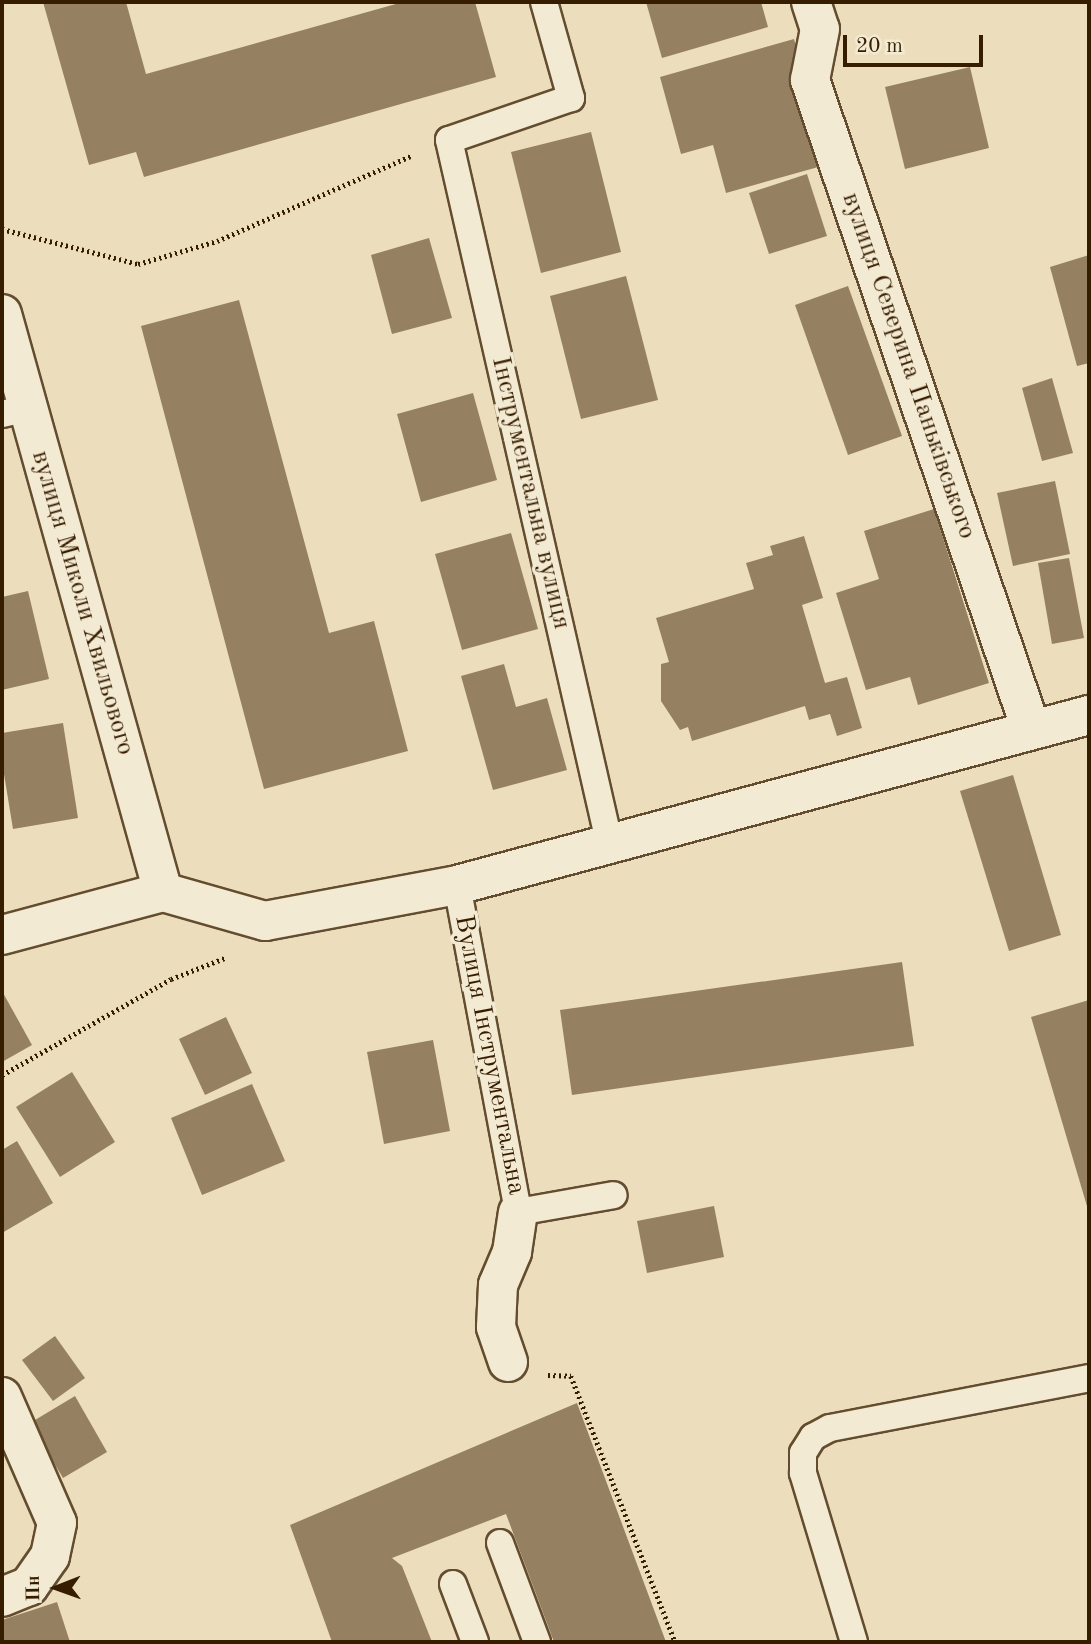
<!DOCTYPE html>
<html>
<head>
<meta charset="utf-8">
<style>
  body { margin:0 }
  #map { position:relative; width:1091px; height:1644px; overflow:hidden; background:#ecdebc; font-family:"Old Standard TT",serif }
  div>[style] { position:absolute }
  .building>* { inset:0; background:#958162 }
  .path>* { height:4.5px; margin-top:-2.25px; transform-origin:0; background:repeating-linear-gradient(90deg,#371d00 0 2px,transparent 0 5.5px) }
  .roads { filter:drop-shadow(2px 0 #644d2f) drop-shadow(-2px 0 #644d2f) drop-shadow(0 2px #644d2f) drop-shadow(0 -2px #644d2f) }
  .lane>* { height:26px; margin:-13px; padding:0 13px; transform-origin:13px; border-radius:13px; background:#f3ead3 }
  .street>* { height:38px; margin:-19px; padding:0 19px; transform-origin:19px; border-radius:19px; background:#f3ead3 }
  span { translate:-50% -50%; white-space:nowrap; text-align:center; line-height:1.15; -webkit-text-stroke:7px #f3ead3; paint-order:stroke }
  .street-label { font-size:26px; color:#371d00 }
  .frame { position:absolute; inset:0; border:4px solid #371d00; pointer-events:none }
  .north { position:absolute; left:21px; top:1553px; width:70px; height:70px; -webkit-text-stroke:5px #f3ead3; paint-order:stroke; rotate:269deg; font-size:19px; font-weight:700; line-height:28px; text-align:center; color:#371d00 }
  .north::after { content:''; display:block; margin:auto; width:24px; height:32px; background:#371d00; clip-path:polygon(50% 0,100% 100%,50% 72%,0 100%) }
  .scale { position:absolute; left:843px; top:35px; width:140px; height:32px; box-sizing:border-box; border:4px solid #371d00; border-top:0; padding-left:9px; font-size:21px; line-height:24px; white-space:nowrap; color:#371d00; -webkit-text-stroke:5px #f3ead3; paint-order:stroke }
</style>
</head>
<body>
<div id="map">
  <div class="building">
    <div style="clip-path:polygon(43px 2px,126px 2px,146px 74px,403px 2px,475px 2px,496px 77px,144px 177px,136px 152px,89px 165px)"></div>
    <div style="clip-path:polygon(646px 2px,761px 2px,768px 27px,662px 58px)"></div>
    <div style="clip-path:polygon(794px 39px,829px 164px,726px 193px,713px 145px,681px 154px,660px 77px)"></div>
    <div style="clip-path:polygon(970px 67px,989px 148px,905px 169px,885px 87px)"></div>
    <div style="clip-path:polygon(591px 132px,621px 252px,541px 273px,511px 152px)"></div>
    <div style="clip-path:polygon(807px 174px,827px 236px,769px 254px,749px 193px)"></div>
    <div style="clip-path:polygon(429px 238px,452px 318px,392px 334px,371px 255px)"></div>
    <div style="clip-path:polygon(1089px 255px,1089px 363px,1077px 366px,1050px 267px)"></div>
    <div style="clip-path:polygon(626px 276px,658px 400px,581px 419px,550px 296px)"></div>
    <div style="clip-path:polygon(848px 286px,902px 436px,848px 455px,795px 305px)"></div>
    <div style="clip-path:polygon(239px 300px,329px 633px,374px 621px,408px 751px,264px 789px,141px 326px)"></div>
    <div style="clip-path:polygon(1052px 378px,1073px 453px,1042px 461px,1022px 388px)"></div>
    <div style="clip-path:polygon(473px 393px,497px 480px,421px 502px,397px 414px)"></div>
    <div style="clip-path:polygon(1055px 481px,1070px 554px,1013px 566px,997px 493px)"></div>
    <div style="clip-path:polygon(934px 509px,989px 683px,918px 705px,910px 677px,866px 690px,836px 593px,879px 579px,864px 531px)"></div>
    <div style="clip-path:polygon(511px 533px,538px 629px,462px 650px,435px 554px)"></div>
    <div style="clip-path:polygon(804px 536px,823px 598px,802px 605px,822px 673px,825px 683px,847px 677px,862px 728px,837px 736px,830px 714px,809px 720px,805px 706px,692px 741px,688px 727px,680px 730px,661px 701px,661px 664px,669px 662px,656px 618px,754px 589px,746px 563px,773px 555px,770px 546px)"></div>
    <div style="clip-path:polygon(1069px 558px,1084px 638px,1052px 644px,1038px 563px)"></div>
    <div style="clip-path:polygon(28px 591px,49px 679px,2px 690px,2px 597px)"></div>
    <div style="clip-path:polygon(504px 664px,516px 707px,547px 698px,567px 770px,493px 790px,461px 676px)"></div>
    <div style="clip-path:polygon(63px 723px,78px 818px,13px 829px,2px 762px,2px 733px)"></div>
    <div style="clip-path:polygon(1013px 775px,1061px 935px,1009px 951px,960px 791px)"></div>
    <div style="clip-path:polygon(902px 962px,914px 1046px,572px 1095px,560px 1010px)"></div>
    <div style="clip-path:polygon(2px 991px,32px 1045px,2px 1062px)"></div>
    <div style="clip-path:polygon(1089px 1000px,1089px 1213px,1031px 1017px)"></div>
    <div style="clip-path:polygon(226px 1017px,252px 1073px,205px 1095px,179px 1039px)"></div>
    <div style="clip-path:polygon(433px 1040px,450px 1131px,384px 1144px,367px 1052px)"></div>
    <div style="clip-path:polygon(72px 1072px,115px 1142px,60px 1177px,16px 1107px)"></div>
    <div style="clip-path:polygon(252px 1084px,285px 1161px,202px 1195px,171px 1118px)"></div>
    <div style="clip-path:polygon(17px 1141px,53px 1203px,2px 1233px,2px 1150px)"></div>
    <div style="clip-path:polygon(714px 1206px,724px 1257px,647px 1273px,637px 1221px)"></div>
    <div style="clip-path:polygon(55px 1336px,85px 1378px,53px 1401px,22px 1360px)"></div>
    <div style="clip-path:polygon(75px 1396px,107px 1452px,63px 1478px,30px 1423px)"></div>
    <div style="clip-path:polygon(577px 1403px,666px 1642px,554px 1642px,506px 1514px,392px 1558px,402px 1566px,432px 1642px,332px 1642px,290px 1525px)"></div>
    <div style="clip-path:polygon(57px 1602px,70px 1642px,2px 1642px,2px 1620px)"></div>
  </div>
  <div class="path">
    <div style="left:2px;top:229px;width:140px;rotate:14.4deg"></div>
    <div style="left:138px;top:264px;width:82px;rotate:-16.2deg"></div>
    <div style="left:217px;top:241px;width:214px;rotate:-23.7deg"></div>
    <div style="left:2px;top:1075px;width:194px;rotate:-29.6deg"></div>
    <div style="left:171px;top:979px;width:60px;rotate:-21.4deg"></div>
    <div style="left:548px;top:1375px;width:23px;rotate:2deg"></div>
    <div style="left:571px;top:1376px;width:286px;rotate:68.6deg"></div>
  </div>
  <div class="roads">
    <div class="lane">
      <div style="left:544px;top:2px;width:100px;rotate:74.3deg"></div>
      <div style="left:571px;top:98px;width:129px;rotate:161deg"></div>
      <div style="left:449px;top:140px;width:724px;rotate:77.15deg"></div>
      <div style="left:2px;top:414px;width:26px;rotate:-13deg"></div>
      <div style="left:457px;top:885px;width:333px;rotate:79.4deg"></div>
      <div style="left:518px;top:1212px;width:97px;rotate:-10deg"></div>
      <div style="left:500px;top:1543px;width:106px;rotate:69.5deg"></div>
      <div style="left:453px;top:1584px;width:62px;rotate:69.2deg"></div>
      <div style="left:854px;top:1642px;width:177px;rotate:-106.8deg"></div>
      <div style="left:803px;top:1473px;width:20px;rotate:-90deg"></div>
      <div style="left:803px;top:1453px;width:19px;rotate:-58deg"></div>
      <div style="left:813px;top:1437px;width:19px;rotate:-28deg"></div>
      <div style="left:830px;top:1428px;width:264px;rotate:-10.9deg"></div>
    </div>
    <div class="street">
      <div style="left:811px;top:2px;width:28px;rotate:72deg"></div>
      <div style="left:820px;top:29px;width:52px;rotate:101.1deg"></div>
      <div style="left:810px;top:80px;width:686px;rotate:71.2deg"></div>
      <div style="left:2px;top:314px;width:600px;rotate:74.43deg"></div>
      <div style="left:2px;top:935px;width:167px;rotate:-15deg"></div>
      <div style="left:163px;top:892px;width:106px;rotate:15.9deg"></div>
      <div style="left:265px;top:921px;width:195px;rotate:-10.6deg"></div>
      <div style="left:457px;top:885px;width:654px;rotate:-15.06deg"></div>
      <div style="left:508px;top:1362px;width:37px;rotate:-109deg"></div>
      <div style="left:496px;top:1327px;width:42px;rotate:-87.3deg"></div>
      <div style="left:498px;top:1285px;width:36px;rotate:-67deg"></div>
      <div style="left:512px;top:1252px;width:40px;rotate:-81.5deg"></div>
      <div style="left:2px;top:1397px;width:137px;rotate:66.4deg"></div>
      <div style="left:57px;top:1523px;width:34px;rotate:102deg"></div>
      <div style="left:50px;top:1556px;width:37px;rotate:125deg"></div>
      <div style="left:29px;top:1586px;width:29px;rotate:158deg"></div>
    </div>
  </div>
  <div class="street-label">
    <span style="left:908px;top:366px;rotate:71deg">вулиця Северина Паньківського</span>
    <span style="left:530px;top:493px;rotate:77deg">Інструментальна вулиця</span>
    <span style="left:82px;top:603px;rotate:74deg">вулиця Миколи Хвильового</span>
    <span style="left:489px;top:1055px;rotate:79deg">Вулиця Інструментальна</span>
  </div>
  <div class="frame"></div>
  <div class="north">Пн</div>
  <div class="scale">20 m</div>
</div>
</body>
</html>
